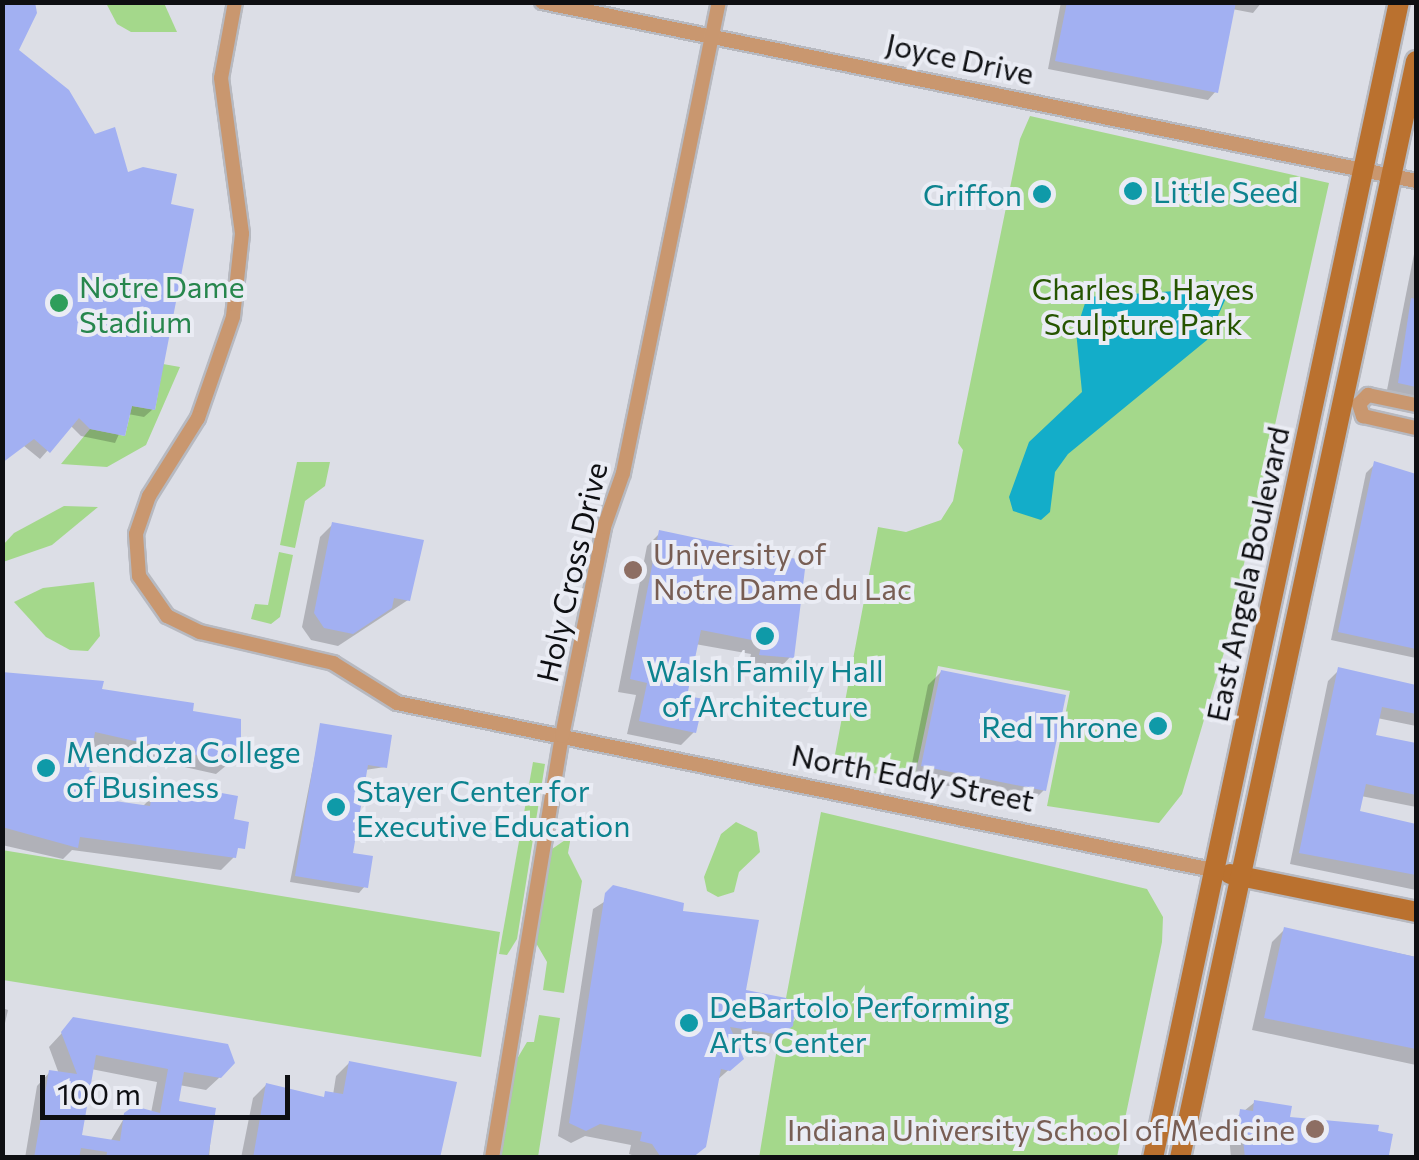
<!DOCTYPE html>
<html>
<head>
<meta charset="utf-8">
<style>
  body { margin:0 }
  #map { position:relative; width:1419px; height:1160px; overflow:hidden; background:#dcdee6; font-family:Commissioner,sans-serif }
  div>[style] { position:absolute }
  .green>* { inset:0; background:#a4d88b }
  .water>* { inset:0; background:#13adc9 }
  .shadow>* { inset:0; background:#0003 }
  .building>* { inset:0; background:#a2b0f2 }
  .roads { filter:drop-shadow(2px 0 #b7b9c0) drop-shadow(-2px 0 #b7b9c0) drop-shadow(0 2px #b7b9c0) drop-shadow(0 -2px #b7b9c0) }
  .street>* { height:14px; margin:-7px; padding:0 7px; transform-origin:7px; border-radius:7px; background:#c9976f }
  .secondary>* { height:20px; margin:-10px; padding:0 10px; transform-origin:10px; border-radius:10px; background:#ba712f }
  .dots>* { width:28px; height:28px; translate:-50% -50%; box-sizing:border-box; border:5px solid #eaecf4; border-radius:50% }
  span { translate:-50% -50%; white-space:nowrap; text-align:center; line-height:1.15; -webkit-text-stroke:8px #eaecf4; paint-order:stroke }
  .street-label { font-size:30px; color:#0e0f12 }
  .culture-label { font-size:30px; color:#0d838f }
  .left { translate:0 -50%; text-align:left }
  .right { translate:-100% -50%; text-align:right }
  .leisure-label { font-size:30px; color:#27864d }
  .park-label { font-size:30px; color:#265500 }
  .education-label { font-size:30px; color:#785e54 }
  .frame { position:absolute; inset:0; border:5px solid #0e0f12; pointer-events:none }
  .scale { position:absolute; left:40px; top:1075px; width:250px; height:45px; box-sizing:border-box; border:5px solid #0e0f12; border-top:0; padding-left:12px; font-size:30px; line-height:35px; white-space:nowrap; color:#0e0f12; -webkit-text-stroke:8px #eaecf4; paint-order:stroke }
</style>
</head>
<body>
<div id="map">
  <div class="green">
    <div style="clip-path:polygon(106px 3px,164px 3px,177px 32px,131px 32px,117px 24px)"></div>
    <div style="clip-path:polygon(1030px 116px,1329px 183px,1225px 649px,1182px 794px,1159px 823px,1047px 806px,1070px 691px,938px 666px,914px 781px,833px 765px,878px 527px,906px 532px,941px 520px,953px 501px,963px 450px,958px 443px,1020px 139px)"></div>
    <div style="clip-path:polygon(163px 364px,180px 367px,146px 445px,107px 467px,61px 464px,90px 429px,125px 436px,132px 406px,155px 410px)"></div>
    <div style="clip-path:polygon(297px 462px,330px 462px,325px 486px,305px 501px,295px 548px,280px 545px)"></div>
    <div style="clip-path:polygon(64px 506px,98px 507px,52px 545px,3px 562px,3px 545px,14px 533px)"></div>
    <div style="clip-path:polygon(279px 552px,293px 555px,280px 617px,271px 624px,251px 619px,255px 604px,268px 605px)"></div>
    <div style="clip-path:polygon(94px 582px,100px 636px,88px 651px,70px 650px,46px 637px,14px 602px,43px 588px)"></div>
    <div style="clip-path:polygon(533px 762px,545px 764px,517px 939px,507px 955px,499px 954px)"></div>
    <div style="clip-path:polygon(821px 812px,1147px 889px,1163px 917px,1162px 942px,1117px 1157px,759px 1158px,779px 1036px,795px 1020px,786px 998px)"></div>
    <div style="clip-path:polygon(736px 822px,757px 832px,760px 852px,739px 872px,734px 892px,718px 897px,707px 891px,704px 877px,721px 834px)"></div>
    <div style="clip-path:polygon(571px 836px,568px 853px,582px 881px,564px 993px,543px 990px,547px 962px,536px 943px,552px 849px)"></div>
    <div style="clip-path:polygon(2px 850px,500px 932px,481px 1057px,3px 980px)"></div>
    <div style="clip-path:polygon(539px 1015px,560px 1018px,538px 1157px,501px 1157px,517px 1059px,527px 1042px,534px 1042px)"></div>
  </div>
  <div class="water">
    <div style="clip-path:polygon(1208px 280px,1226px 298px,1207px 340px,1068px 454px,1055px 472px,1050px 512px,1041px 520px,1013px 511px,1009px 497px,1029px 442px,1082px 392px,1076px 331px,1087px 297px,1190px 290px)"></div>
  </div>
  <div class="shadow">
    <div style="clip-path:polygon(2px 2px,36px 2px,16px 51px,126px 176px,168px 206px,153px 409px,144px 417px,128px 414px,115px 443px,81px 436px,70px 425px,40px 459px,24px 446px)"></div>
    <div style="clip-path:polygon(1061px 2px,1262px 2px,1253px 13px,1232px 9px,1216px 91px,1208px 100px,1048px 69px)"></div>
    <div style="clip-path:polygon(1416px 244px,1416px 394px,1409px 399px,1386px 395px)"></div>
    <div style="clip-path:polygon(1375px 464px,1416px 475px,1416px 658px,1331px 640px,1366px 473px)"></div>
    <div style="clip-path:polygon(333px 524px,408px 600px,338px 646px,311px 640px,302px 627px,320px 537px)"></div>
    <div style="clip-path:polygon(660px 533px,791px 656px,778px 670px,748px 667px,751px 654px,695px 644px,684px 698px,694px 732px,681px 745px,627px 734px,636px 695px,618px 692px,647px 546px)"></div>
    <div style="clip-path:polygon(1339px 670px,1416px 687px,1416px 726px,1377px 718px,1373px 737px,1416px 746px,1416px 807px,1361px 796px,1357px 813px,1416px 826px,1416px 890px,1290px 864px,1328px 681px)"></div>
    <div style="clip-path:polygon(941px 672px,1044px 790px,1031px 803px,909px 778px,928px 685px)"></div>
    <div style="clip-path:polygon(2px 673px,190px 713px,239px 755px,216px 774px,90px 746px,86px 771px,105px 802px,142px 807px,153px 796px,231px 821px,234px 857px,221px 870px,72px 850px,63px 859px,2px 845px)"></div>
    <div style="clip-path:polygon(321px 726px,385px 767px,365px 770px,350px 855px,365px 886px,359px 893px,290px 882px)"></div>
    <div style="clip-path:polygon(626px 888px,632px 897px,680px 914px,743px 992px,790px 1025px,766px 1047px,734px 1042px,741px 1059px,716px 1081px,691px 1158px,640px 1158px,629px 1154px,631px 1145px,585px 1136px,571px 1143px,558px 1136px,593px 909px)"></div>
    <div style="clip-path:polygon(1285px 929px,1416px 957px,1416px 1065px,1252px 1030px,1272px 942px)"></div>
    <div style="clip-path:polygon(2px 1008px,8px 1010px,2px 1036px)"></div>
    <div style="clip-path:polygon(evenodd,74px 1020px,220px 1077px,206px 1090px,179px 1085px,176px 1103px,213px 1110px,209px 1158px,25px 1158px,37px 1086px,50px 1072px,59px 1074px,49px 1047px,74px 1020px,91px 1069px,157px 1082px,151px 1113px,126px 1115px,110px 1142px,79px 1137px,91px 1069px)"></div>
    <div style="clip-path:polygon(349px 1063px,439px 1158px,241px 1158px,253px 1098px,266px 1085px,321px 1099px,333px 1095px,336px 1076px)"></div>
    <div style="clip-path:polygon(1255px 1102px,1287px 1119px,1390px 1136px,1384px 1158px,1231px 1158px,1228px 1124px)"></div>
  </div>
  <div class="building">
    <div style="clip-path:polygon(2px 2px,35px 2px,37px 13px,19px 50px,69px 90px,95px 134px,115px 127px,128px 172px,143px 167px,177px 174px,171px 204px,194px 209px,155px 410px,132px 406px,125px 436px,90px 429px,79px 418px,50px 453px,34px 439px,2px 463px)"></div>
    <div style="clip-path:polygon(1067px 2px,1236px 2px,1218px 93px,1055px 61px)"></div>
    <div style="clip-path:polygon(1411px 298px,1416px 299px,1416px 387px,1398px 383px)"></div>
    <div style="clip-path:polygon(1374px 461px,1416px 474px,1416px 649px,1338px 632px)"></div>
    <div style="clip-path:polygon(332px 522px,424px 540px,410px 601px,394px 598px,392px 608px,353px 634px,324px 628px,314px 613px)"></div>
    <div style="clip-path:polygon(659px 530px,806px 561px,794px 658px,759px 655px,762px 642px,701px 630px,687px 696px,704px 699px,696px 733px,639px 721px,647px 683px,630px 679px)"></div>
    <div style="clip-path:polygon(1338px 667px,1416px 685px,1416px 714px,1382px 707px,1376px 735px,1416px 743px,1416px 795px,1366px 784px,1360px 811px,1416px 824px,1416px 875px,1299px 853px)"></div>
    <div style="clip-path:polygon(941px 670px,1066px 695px,1046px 791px,921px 766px)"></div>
    <div style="clip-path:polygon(2px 672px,104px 681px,102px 689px,194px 703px,193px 711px,241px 719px,241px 756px,232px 754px,231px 763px,95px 732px,89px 770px,107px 779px,108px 800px,150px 806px,152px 794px,210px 802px,216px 792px,238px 796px,234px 819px,249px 822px,245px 849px,238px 848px,236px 858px,80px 837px,78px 848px,2px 827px)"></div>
    <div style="clip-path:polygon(320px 723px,392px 735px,387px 768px,368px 765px,353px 853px,373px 856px,368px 888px,295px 876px)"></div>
    <div style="clip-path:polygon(613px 885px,684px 903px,683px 911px,759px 920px,746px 990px,786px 998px,795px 1009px,793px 1026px,781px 1035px,730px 1027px,744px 1059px,730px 1071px,721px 1069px,706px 1147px,692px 1158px,660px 1156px,652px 1144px,640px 1141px,642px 1132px,600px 1124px,586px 1131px,569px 1123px,605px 893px)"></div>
    <div style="clip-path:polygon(1284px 927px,1416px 957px,1416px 1049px,1264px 1018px)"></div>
    <div style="clip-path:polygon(evenodd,73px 1017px,228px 1044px,235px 1063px,221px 1078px,184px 1072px,179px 1101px,216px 1108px,208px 1158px,106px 1158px,107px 1152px,81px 1148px,79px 1158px,34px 1158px,49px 1070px,77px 1074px,61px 1032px,73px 1017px,96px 1055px,168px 1069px,160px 1113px,134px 1106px,124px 1113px,120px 1141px,82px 1135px,96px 1055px)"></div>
    <div style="clip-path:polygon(349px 1061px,457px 1082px,440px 1158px,253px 1158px,266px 1083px,324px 1097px,325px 1091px,343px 1094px)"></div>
    <div style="clip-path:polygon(1254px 1100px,1292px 1106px,1290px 1117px,1379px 1125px,1378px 1131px,1393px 1134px,1389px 1155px,1245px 1158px,1242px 1131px,1237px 1130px,1240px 1109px,1253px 1111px)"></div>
  </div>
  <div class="roads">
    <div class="street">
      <div style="left:235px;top:2px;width:77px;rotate:100.4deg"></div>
      <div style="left:221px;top:78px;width:157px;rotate:82.3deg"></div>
      <div style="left:242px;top:234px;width:83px;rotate:96.2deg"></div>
      <div style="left:233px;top:317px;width:107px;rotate:109.1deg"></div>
      <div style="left:198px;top:418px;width:92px;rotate:122.1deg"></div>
      <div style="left:149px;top:496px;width:40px;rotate:108.9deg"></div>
      <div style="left:136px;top:534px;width:42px;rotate:85.9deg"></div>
      <div style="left:139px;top:576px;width:49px;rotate:55deg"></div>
      <div style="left:167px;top:616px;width:37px;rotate:26deg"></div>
      <div style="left:200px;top:632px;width:137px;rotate:13.1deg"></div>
      <div style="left:333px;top:663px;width:75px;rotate:32deg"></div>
      <div style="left:397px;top:703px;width:833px;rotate:11.57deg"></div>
      <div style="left:542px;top:2px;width:892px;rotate:11.57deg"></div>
      <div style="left:1359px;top:404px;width:13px;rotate:72deg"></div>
      <div style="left:1363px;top:416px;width:54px;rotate:12.8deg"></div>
      <div style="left:1359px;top:404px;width:13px;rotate:-45deg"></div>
      <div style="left:1368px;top:395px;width:49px;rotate:11.8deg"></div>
      <div style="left:492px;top:1158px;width:428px;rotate:-80.6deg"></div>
      <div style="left:562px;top:736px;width:213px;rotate:-78.6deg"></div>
      <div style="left:604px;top:527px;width:57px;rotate:-70.6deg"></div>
      <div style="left:623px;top:473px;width:481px;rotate:-78.5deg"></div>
    </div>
    <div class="secondary">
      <div style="left:1230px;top:874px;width:190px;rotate:11.5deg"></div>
      <div style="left:1153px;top:1158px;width:1182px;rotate:-77.99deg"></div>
      <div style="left:1180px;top:1158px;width:1122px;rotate:-77.86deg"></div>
    </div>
  </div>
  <div class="dots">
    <div style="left:1133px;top:191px;background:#0f9aa8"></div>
    <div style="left:1042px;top:194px;background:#0f9aa8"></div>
    <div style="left:59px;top:303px;background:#2e9e5b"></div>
    <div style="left:633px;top:570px;background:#8d6e63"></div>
    <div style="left:765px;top:636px;background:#0f9aa8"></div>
    <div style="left:1158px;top:726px;background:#0f9aa8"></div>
    <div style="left:46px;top:768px;background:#0f9aa8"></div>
    <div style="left:336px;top:807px;background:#0f9aa8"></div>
    <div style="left:689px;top:1023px;background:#0f9aa8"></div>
    <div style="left:1315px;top:1129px;background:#8d6e63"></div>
  </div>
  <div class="street-label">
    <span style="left:960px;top:58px;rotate:12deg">Joyce Drive</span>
    <span style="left:571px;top:572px;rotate:-77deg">Holy Cross Drive</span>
    <span style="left:1247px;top:574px;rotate:-78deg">East Angela Boulevard</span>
    <span style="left:913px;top:777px;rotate:11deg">North Eddy Street</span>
  </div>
  <div class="culture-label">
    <span class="left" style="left:1153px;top:191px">Little Seed</span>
    <span class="right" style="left:1022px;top:194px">Griffon</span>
    <span style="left:765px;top:687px">Walsh Family Hall<br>of Architecture</span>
    <span class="right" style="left:1138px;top:726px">Red Throne</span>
    <span class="left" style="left:66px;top:768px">Mendoza College<br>of Business</span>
    <span class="left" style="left:356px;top:807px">Stayer Center for<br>Executive Education</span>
    <span class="left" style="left:709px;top:1023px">DeBartolo Performing<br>Arts Center</span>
  </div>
  <div class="leisure-label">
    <span class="left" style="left:79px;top:303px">Notre Dame<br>Stadium</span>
  </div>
  <div class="park-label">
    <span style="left:1143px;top:305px">Charles B. Hayes<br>Sculpture Park</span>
  </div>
  <div class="education-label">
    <span class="left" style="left:653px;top:570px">University of<br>Notre Dame du Lac</span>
    <span class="right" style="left:1295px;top:1129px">Indiana University School of Medicine</span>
  </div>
  <div class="frame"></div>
  <div class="scale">100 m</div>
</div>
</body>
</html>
